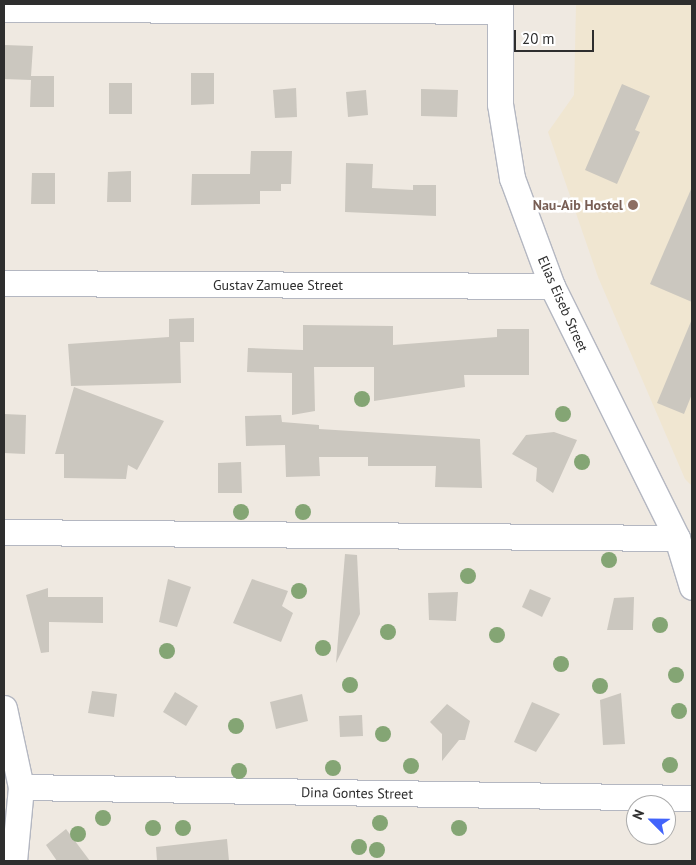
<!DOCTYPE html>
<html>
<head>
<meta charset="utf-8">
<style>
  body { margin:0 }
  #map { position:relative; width:696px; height:865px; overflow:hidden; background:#efe9e1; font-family:"PT Sans",sans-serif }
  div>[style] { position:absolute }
  .education>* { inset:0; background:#f0e6d1 }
  .building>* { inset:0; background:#cbc7bf }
  .roads { filter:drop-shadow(1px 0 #b4b7c1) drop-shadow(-1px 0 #b4b7c1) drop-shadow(0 1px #b4b7c1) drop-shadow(0 -1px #b4b7c1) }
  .street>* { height:25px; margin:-12.5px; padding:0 12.5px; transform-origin:12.5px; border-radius:12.5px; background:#fff }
  .trees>* { width:16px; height:16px; margin:-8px; border-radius:50%; background:#84a574 }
  .dots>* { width:14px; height:14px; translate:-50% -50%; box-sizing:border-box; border:2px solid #fff; border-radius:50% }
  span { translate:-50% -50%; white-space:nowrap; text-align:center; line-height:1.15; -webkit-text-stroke:5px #fff; paint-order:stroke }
  .education-label { font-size:14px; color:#785e54; font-weight:700 }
  .right { translate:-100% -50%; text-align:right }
  .street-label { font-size:14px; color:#2e2e2e }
  .frame { position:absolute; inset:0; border:5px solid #2e2e2e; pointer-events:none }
  .north { position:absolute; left:626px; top:795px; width:50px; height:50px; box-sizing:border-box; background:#fff; border:1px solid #ababab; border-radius:50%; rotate:293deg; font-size:14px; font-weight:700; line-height:20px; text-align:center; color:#2e2e2e }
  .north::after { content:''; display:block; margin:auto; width:18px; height:22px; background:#4264fb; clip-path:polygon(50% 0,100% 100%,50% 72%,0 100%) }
  .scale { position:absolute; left:514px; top:30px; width:80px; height:22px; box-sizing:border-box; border:2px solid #2e2e2e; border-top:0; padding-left:6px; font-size:15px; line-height:18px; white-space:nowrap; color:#2e2e2e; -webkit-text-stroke:4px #fff; paint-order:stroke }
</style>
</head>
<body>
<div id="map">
  <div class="education">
    <div style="clip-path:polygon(576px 4px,692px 4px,692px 486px,685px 479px,598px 277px,548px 132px,574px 95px)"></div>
  </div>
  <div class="building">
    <div style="clip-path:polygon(4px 45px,33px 46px,31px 76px,54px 76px,54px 107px,30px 107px,31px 80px,4px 79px)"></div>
    <div style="clip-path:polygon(191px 73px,214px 73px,214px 104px,191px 105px)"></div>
    <div style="clip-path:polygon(109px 83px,132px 83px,132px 114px,109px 114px)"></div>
    <div style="clip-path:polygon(622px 84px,650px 96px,635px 130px,640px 132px,617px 184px,585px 170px)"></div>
    <div style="clip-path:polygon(296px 88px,297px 117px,275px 118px,273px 90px)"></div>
    <div style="clip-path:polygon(421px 89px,458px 90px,457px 117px,421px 116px)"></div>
    <div style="clip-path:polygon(366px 90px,368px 115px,348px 117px,346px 92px)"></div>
    <div style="clip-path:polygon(251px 151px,292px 151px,291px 184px,281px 184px,281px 191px,260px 191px,260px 204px,191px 205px,192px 174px,250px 174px)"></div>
    <div style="clip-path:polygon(346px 163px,373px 164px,372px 188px,413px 190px,413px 185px,436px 185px,436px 216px,345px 212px)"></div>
    <div style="clip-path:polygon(131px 171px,131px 202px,107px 202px,108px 172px)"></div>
    <div style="clip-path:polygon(32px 173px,55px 173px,55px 204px,31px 204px)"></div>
    <div style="clip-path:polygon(692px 187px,692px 302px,650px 284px)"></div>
    <div style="clip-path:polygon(194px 318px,194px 342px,180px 342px,181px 383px,71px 386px,68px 344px,169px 337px,169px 319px)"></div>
    <div style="clip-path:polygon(692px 319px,692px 394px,684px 414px,657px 403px)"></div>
    <div style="clip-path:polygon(303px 325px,393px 326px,393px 345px,497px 337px,497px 329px,529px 329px,529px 375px,464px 375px,465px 387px,374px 401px,374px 367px,314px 367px,315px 411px,292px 415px,292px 373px,247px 372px,248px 348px,303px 350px)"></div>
    <div style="clip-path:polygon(74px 387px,164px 421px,137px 470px,128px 465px,126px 479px,64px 478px,64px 454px,55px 454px)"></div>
    <div style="clip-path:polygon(4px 414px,26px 415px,25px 454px,4px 453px)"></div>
    <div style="clip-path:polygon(281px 415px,282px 422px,319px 425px,319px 429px,480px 439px,482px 488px,435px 487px,436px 466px,368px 466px,368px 457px,319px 457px,320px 476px,286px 477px,285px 445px,246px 446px,245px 416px)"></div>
    <div style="clip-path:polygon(554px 432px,577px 440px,553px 493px,536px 481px,537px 468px,512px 454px,526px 435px)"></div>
    <div style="clip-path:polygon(241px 462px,242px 493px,218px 493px,218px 463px)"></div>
    <div style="clip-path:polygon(345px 554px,357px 555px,360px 614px,336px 663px)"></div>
    <div style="clip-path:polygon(168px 579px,191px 587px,177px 627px,159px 622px)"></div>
    <div style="clip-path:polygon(252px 579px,288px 591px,282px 606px,293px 613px,281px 642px,233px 623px)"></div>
    <div style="clip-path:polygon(48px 588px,48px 597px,103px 597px,103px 623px,49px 622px,49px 652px,41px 653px,26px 595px)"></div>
    <div style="clip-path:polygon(530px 589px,551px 598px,542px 617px,522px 607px)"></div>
    <div style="clip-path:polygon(458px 592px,456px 621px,429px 620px,428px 593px)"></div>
    <div style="clip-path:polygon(634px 597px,633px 630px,607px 630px,614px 598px)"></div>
    <div style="clip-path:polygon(92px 691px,117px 694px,114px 717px,88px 713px)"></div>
    <div style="clip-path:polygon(175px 692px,198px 706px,186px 726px,163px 712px)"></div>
    <div style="clip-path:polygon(621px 693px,625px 744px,603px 745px,600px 700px)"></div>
    <div style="clip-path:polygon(302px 694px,308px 721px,276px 729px,270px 702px)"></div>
    <div style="clip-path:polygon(532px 702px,560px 714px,536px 752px,514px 742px)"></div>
    <div style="clip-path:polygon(447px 704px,470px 721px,465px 740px,459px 740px,442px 761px,442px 734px,430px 722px)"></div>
    <div style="clip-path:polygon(362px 715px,363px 736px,340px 737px,339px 716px)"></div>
    <div style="clip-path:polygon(66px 829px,90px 861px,57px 861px,46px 845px)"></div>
    <div style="clip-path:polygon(227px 839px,229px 861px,157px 861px,156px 847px)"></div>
  </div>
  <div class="roads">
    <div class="street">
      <div style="left:500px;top:4px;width:100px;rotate:90deg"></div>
      <div style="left:500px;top:104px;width:75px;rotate:80.8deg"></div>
      <div style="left:512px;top:178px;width:115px;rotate:69.7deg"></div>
      <div style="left:552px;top:286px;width:281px;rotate:63.6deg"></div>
      <div style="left:677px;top:538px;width:51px;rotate:73deg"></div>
      <div style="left:4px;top:9px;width:496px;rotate:0.2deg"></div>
      <div style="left:4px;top:283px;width:548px;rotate:0.31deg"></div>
      <div style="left:4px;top:532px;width:673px;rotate:0.51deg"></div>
      <div style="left:4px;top:708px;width:81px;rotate:77.9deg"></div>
      <div style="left:21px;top:787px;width:74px;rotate:95.4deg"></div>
      <div style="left:21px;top:787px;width:671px;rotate:0.94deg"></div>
    </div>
  </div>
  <div class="trees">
    <div style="left:362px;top:399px"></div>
    <div style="left:563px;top:414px"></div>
    <div style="left:582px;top:462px"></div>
    <div style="left:241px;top:512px"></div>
    <div style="left:303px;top:512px"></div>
    <div style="left:609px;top:560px"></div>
    <div style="left:468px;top:576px"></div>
    <div style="left:299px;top:591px"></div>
    <div style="left:660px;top:625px"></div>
    <div style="left:388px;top:632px"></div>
    <div style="left:497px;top:635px"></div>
    <div style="left:323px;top:648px"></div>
    <div style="left:167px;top:651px"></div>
    <div style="left:561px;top:664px"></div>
    <div style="left:676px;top:675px"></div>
    <div style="left:350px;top:685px"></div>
    <div style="left:600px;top:686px"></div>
    <div style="left:679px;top:711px"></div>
    <div style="left:236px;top:726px"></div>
    <div style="left:383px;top:734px"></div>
    <div style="left:670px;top:765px"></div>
    <div style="left:411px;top:766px"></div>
    <div style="left:333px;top:768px"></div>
    <div style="left:239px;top:771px"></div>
    <div style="left:103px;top:818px"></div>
    <div style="left:380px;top:823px"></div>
    <div style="left:153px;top:828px"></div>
    <div style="left:183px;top:828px"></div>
    <div style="left:459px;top:828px"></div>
    <div style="left:78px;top:834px"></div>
    <div style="left:359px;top:847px"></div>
    <div style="left:377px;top:850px"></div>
  </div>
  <div class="dots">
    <div style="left:633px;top:205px;background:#8d6e63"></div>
  </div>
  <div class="education-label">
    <span class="right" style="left:623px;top:205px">Nau-Aib Hostel</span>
  </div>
  <div class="street-label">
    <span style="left:278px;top:285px">Gustav Zamuee Street</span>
    <span style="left:563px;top:304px;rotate:66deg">Elias Eiseb Street</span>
    <span style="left:357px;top:793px;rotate:1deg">Dina Gontes Street</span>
  </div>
  <div class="frame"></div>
  <div class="north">N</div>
  <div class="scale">20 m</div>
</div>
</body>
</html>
